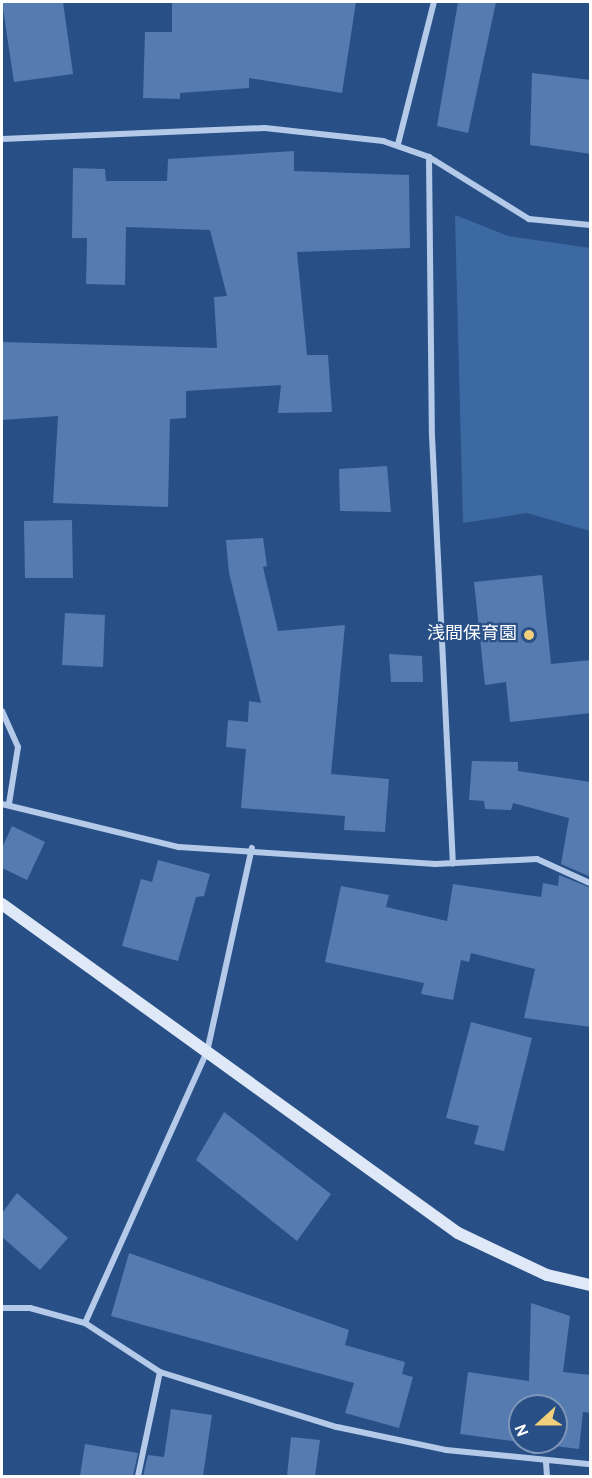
<!DOCTYPE html>
<html>
<head>
<meta charset="utf-8">
<style>
  body { margin:0 }
  #map { position:relative; width:592px; height:1478px; overflow:hidden; background:#285087; font-family:Overpass,"Noto Sans JP",sans-serif }
  div>[style] { position:absolute }
  .green>* { inset:0; background:#3d69a3 }
  .building>* { inset:0; background:#557bb0 }
  .street>* { height:6px; margin:-3px; padding:0 3px; transform-origin:3px; border-radius:3px; background:#b4cae8 }
  .secondary>* { height:12px; margin:-6px; padding:0 6px; transform-origin:6px; border-radius:6px; background:#dee8f7 }
  .dots>* { width:16px; height:16px; translate:-50% -50%; box-sizing:border-box; border:3px solid #285087; border-radius:50% }
  span { translate:-50% -50%; white-space:nowrap; text-align:center; line-height:1.15; -webkit-text-stroke:4.5px #285087; paint-order:stroke }
  .poi-label { font-size:18px; color:#fff }
  .right { translate:-100% -50%; text-align:right }
  .frame { position:absolute; inset:0; border:3px solid #fff; pointer-events:none }
  .north { position:absolute; left:508px; top:1394px; width:60px; height:60px; box-sizing:border-box; background:#285087; border:2px solid #7e96b7; border-radius:50%; rotate:249deg; font-size:16px; font-weight:700; line-height:24px; text-align:center; color:#fff }
  .north::after { content:''; display:block; margin:auto; width:21px; height:27px; background:#f0d07a; clip-path:polygon(50% 0,100% 100%,50% 72%,0 100%) }
</style>
</head>
<body>
<div id="map">
  <div class="green">
    <div style="clip-path:polygon(455px 215px,508px 236px,590px 248px,590px 531px,527px 513px,463px 523px)"></div>
  </div>
  <div class="building">
    <div style="clip-path:polygon(2px 2px,63px 2px,73px 74px,14px 82px)"></div>
    <div style="clip-path:polygon(172px 2px,356px 2px,342px 93px,249px 78px,249px 88px,180px 93px,180px 99px,143px 98px,145px 32px,172px 32px)"></div>
    <div style="clip-path:polygon(458px 2px,496px 2px,468px 133px,437px 126px)"></div>
    <div style="clip-path:polygon(532px 73px,591px 80px,591px 154px,530px 145px)"></div>
    <div style="clip-path:polygon(294px 151px,294px 171px,409px 175px,410px 248px,297px 252px,307px 355px,328px 355px,332px 412px,278px 413px,281px 385px,186px 391px,186px 418px,170px 419px,168px 507px,53px 503px,58px 416px,2px 420px,2px 342px,217px 348px,214px 297px,227px 296px,210px 230px,126px 227px,125px 285px,86px 284px,87px 238px,72px 238px,73px 168px,105px 169px,106px 181px,167px 181px,168px 159px)"></div>
    <div style="clip-path:polygon(387px 466px,391px 512px,340px 511px,339px 469px)"></div>
    <div style="clip-path:polygon(72px 520px,73px 578px,25px 578px,24px 521px)"></div>
    <div style="clip-path:polygon(263px 538px,267px 566px,263px 567px,278px 631px,345px 625px,331px 774px,389px 779px,385px 832px,344px 830px,345px 816px,241px 808px,246px 749px,226px 747px,228px 720px,248px 722px,249px 701px,261px 703px,229px 573px,226px 540px)"></div>
    <div style="clip-path:polygon(542px 575px,551px 664px,591px 660px,591px 713px,510px 722px,506px 682px,485px 685px,474px 582px)"></div>
    <div style="clip-path:polygon(65px 613px,105px 615px,103px 667px,62px 665px)"></div>
    <div style="clip-path:polygon(389px 654px,422px 656px,423px 682px,391px 682px)"></div>
    <div style="clip-path:polygon(472px 761px,518px 762px,518px 771px,591px 782px,591px 877px,561px 864px,569px 818px,513px 803px,511px 810px,485px 809px,484px 801px,469px 800px)"></div>
    <div style="clip-path:polygon(12px 826px,45px 842px,27px 880px,2px 868px,2px 848px)"></div>
    <div style="clip-path:polygon(158px 860px,210px 874px,204px 896px,196px 897px,178px 961px,122px 946px,141px 879px,152px 882px)"></div>
    <div style="clip-path:polygon(559px 875px,591px 888px,591px 1027px,524px 1018px,535px 969px,471px 953px,469px 962px,461px 960px,453px 1000px,421px 994px,424px 983px,325px 962px,341px 886px,389px 895px,386px 907px,447px 921px,453px 884px,541px 897px,543px 883px,558px 886px)"></div>
    <div style="clip-path:polygon(471px 1022px,532px 1038px,504px 1151px,474px 1144px,479px 1126px,446px 1118px)"></div>
    <div style="clip-path:polygon(224px 1112px,331px 1194px,297px 1241px,196px 1160px)"></div>
    <div style="clip-path:polygon(17px 1193px,68px 1238px,40px 1270px,2px 1237px,2px 1213px)"></div>
    <div style="clip-path:polygon(129px 1253px,349px 1330px,345px 1345px,405px 1362px,402px 1374px,413px 1377px,399px 1428px,345px 1413px,354px 1383px,111px 1316px)"></div>
    <div style="clip-path:polygon(531px 1303px,570px 1316px,563px 1372px,591px 1375px,591px 1413px,583px 1412px,579px 1449px,522px 1442px,556px 1442px,556px 1406px,520px 1406px,520px 1442px,460px 1434px,468px 1372px,529px 1381px)"></div>
    <div style="clip-path:polygon(171px 1409px,212px 1415px,203px 1476px,143px 1476px,148px 1455px,164px 1457px)"></div>
    <div style="clip-path:polygon(291px 1437px,320px 1440px,315px 1476px,287px 1476px)"></div>
    <div style="clip-path:polygon(85px 1444px,138px 1453px,133px 1476px,80px 1476px)"></div>
  </div>
  <div class="street">
    <div style="left:2px;top:139px;width:263px;rotate:-2.4deg"></div>
    <div style="left:265px;top:128px;width:119px;rotate:6.3deg"></div>
    <div style="left:383px;top:141px;width:49px;rotate:19.2deg"></div>
    <div style="left:429px;top:157px;width:118px;rotate:31.8deg"></div>
    <div style="left:529px;top:219px;width:61px;rotate:5.6deg"></div>
    <div style="left:398px;top:144px;width:146px;rotate:-75.8deg"></div>
    <div style="left:429px;top:157px;width:279px;rotate:89.4deg"></div>
    <div style="left:432px;top:436px;width:428px;rotate:87.2deg"></div>
    <div style="left:2px;top:711px;width:39px;rotate:66deg"></div>
    <div style="left:18px;top:747px;width:58px;rotate:99deg"></div>
    <div style="left:2px;top:804px;width:182px;rotate:13.7deg"></div>
    <div style="left:179px;top:847px;width:257px;rotate:3.8deg"></div>
    <div style="left:435px;top:864px;width:102px;rotate:-2.8deg"></div>
    <div style="left:537px;top:859px;width:58px;rotate:24.4deg"></div>
    <div style="left:2px;top:1308px;width:28px"></div>
    <div style="left:30px;top:1308px;width:57px;rotate:15.3deg"></div>
    <div style="left:85px;top:1323px;width:90px;rotate:33.2deg"></div>
    <div style="left:160px;top:1372px;width:185px;rotate:17.3deg"></div>
    <div style="left:337px;top:1427px;width:111px;rotate:11.9deg"></div>
    <div style="left:446px;top:1450px;width:145px;rotate:5.6deg"></div>
    <div style="left:85px;top:1323px;width:297px;rotate:-65.8deg"></div>
    <div style="left:207px;top:1052px;width:209px;rotate:-77.6deg"></div>
    <div style="left:546px;top:1462px;width:14px;rotate:86deg"></div>
    <div style="left:138px;top:1476px;width:106px;rotate:-78.1deg"></div>
  </div>
  <div class="secondary">
    <div style="left:2px;top:904px;width:562px;rotate:35.81deg"></div>
    <div style="left:458px;top:1233px;width:98px;rotate:25.3deg"></div>
    <div style="left:547px;top:1275px;width:44px;rotate:13.1deg"></div>
  </div>
  <div class="dots">
    <div style="left:529px;top:635px;background:#f0d07a"></div>
  </div>
  <div class="poi-label">
    <span class="right" style="left:517px;top:635px">浅間保育園</span>
  </div>
  <div class="frame"></div>
  <div class="north">N</div>
</div>
</body>
</html>
